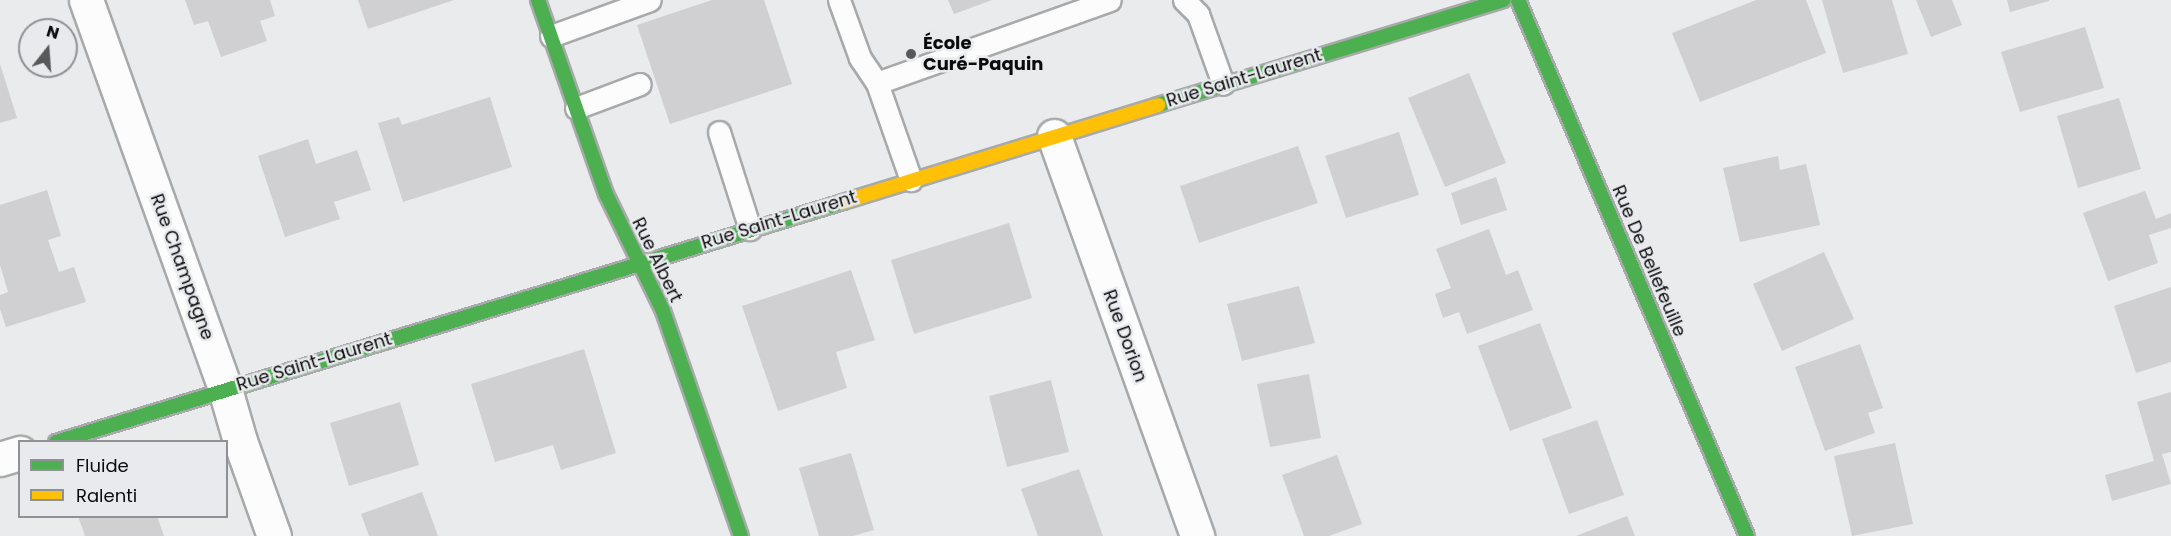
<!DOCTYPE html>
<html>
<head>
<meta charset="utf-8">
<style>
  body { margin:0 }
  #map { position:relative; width:2171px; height:536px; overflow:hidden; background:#eaebed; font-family:Poppins,sans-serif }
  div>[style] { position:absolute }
  .building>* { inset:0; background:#d0d0d2 }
  .roads { filter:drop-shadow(2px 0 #a8a9aa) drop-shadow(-2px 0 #a8a9aa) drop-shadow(0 2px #a8a9aa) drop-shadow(0 -2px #a8a9aa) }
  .lane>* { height:21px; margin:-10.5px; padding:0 10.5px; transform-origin:10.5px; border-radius:10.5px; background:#fcfcfc }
  .street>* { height:33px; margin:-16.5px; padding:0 16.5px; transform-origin:16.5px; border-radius:16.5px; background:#fcfcfc }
  .fast>* { height:14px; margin:-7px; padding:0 7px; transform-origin:7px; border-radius:7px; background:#4caf50 }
  .slow>* { height:14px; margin:-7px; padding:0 7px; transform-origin:7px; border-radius:7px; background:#ffc107 }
  .dots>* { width:16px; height:16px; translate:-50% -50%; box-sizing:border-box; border:3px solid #e9eaee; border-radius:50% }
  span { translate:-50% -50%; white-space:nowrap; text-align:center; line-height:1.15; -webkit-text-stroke:5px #e9eaee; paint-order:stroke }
  .poi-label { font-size:18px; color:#0b0b0d; font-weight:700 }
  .left { translate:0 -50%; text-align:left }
  .street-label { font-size:18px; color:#0b0b0d }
  .legend { position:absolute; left:18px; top:440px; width:210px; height:78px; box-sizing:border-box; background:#e9eaee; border:2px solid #909194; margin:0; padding:8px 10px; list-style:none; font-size:18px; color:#0b0b0d }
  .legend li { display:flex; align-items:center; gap:12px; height:30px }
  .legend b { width:30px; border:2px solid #909194 }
  .north { position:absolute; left:18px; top:18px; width:60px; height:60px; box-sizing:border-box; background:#e9eaee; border:2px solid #909194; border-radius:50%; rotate:17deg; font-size:16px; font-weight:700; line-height:24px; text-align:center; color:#0b0b0d }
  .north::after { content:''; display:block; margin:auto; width:21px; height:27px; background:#59595b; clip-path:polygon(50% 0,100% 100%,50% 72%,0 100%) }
</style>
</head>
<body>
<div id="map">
  <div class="building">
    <div style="clip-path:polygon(185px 0,270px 0,275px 16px,260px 21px,267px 41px,221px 57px,208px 21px,194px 25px)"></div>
    <div style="clip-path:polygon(358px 0,454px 0,368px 29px)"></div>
    <div style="clip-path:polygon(712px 0,764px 0,792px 84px,670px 124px,637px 25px)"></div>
    <div style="clip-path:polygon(948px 0,992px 0,954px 14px)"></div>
    <div style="clip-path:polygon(1756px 0,1806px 0,1826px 53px,1700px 102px,1672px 33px)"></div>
    <div style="clip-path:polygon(1822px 0,1892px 0,1908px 54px,1843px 73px)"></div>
    <div style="clip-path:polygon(1916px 0,1952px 0,1962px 25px,1931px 37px)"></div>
    <div style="clip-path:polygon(2007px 0,2049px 0,2049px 1px,2010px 12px)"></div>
    <div style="clip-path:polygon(2085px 27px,2104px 88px,2020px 112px,2001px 52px)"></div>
    <div style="clip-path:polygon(0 64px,17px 118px,0 123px)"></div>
    <div style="clip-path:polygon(1469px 73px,1506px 163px,1445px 187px,1408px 98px)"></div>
    <div style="clip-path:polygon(490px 97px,512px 167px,403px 202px,378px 123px,399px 117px,402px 125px)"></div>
    <div style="clip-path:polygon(2119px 98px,2141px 169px,2078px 188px,2057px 116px)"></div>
    <div style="clip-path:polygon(1399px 132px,1419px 195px,1346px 218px,1325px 156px)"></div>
    <div style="clip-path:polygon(308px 139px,316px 164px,357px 150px,371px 190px,334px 202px,340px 219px,285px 237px,258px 156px)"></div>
    <div style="clip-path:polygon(1298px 146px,1318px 203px,1199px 243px,1180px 186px)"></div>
    <div style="clip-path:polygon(1778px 156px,1780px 170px,1806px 164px,1820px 225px,1740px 242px,1723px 168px)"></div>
    <div style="clip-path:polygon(1496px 177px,1507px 210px,1461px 225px,1451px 193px)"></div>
    <div style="clip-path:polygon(47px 190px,61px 236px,48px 240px,59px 272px,74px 267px,86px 302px,6px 327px,0 309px,0 295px,8px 292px,0 265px,0 205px)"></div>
    <div style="clip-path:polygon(2145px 191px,2156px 219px,2171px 213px,2171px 228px,2149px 235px,2158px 263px,2108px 281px,2083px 213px)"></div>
    <div style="clip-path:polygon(1009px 223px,1032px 298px,914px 334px,891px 260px)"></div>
    <div style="clip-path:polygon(1489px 229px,1506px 275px,1518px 270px,1533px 310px,1467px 334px,1459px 312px,1443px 318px,1435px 294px,1451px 288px,1436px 249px)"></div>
    <div style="clip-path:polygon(1824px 252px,1854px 319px,1782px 351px,1753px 284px)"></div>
    <div style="clip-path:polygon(851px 270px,875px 340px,836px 352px,847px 388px,778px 411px,742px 306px)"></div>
    <div style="clip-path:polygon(1299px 286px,1315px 343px,1242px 361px,1227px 304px)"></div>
    <div style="clip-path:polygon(2171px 287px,2171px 362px,2136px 373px,2114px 306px)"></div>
    <div style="clip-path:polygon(1540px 323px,1572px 408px,1510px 431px,1478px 346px)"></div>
    <div style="clip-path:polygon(1860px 344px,1883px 408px,1868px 413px,1875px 433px,1825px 451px,1795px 367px)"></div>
    <div style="clip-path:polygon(584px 349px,616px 453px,561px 470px,553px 445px,495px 462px,471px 384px)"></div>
    <div style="clip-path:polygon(1309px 374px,1321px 438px,1270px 447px,1257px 384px)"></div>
    <div style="clip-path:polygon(1051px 380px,1069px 452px,1007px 467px,989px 396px)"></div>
    <div style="clip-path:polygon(2171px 392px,2171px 452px,2162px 454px,2171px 484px,2112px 501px,2105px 475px,2154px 461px,2137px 402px)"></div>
    <div style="clip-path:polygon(400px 402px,419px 465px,349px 486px,330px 423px)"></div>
    <div style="clip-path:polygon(1597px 420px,1624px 495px,1569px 514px,1542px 439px)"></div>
    <div style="clip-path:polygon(1895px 443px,1913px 524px,1852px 536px,1834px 456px)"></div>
    <div style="clip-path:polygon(851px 453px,874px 530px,853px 536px,819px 536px,799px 468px)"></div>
    <div style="clip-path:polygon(1337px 455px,1362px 524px,1329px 536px,1304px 536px,1282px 475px)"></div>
    <div style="clip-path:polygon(1079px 469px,1103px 536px,1038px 536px,1021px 489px)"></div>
    <div style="clip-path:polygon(422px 492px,438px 536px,369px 536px,361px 514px)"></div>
    <div style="clip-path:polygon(78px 516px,157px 516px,164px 536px,85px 536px)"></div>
    <div style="clip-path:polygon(1627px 516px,1635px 536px,1576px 536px)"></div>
  </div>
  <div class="roads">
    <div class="lane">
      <div style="left:839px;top:0;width:62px;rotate:70.1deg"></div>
      <div style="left:860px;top:58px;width:30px;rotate:56deg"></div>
      <div style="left:877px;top:83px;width:103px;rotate:70.7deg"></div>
      <div style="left:1184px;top:0;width:20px;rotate:45deg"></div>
      <div style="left:1198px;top:14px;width:74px;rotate:70.3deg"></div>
      <div style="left:551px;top:36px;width:105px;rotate:-20deg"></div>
      <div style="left:877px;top:83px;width:247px;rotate:-19.6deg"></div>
      <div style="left:576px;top:108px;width:68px;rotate:-20.6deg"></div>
      <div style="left:719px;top:132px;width:102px;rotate:72.3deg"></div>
    </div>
    <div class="street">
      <div style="left:86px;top:0;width:413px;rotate:70.3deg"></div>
      <div style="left:225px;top:389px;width:54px;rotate:73.9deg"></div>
      <div style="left:240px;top:441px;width:101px;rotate:70.3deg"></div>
      <div style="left:1054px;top:136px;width:425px;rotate:70.3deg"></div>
      <div style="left:0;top:459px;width:21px;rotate:-17deg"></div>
    </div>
    <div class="fast">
      <div style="left:538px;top:0;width:206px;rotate:70.7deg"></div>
      <div style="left:606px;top:194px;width:130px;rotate:64deg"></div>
      <div style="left:663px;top:311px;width:238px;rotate:70.9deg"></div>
      <div style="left:1518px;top:0;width:583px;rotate:66.87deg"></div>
      <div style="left:1158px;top:105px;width:361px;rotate:-16.9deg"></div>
      <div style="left:56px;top:442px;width:823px;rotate:-16.96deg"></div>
    </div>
    <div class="slow">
      <div style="left:843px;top:202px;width:330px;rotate:-17.1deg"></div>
    </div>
  </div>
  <div class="dots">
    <div style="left:911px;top:54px;background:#59595b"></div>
  </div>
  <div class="poi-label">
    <span class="left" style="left:923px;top:54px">École<br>Curé-Paquin</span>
  </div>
  <div class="street-label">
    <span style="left:1244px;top:78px;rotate:-17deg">Rue Saint-Laurent</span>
    <span style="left:779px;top:220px;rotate:-17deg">Rue Saint-Laurent</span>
    <span style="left:657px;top:260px;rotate:64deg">Rue Albert</span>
    <span style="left:1649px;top:261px;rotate:67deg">Rue De Bellefeuille</span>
    <span style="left:182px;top:267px;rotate:70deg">Rue Champagne</span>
    <span style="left:1125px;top:336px;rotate:70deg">Rue Dorion</span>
    <span style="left:314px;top:362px;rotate:-17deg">Rue Saint-Laurent</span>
  </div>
  <ul class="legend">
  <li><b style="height:8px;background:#4caf50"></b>Fluide</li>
  <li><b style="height:8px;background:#ffc107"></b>Ralenti</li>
  </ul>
  <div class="north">N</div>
</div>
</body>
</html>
